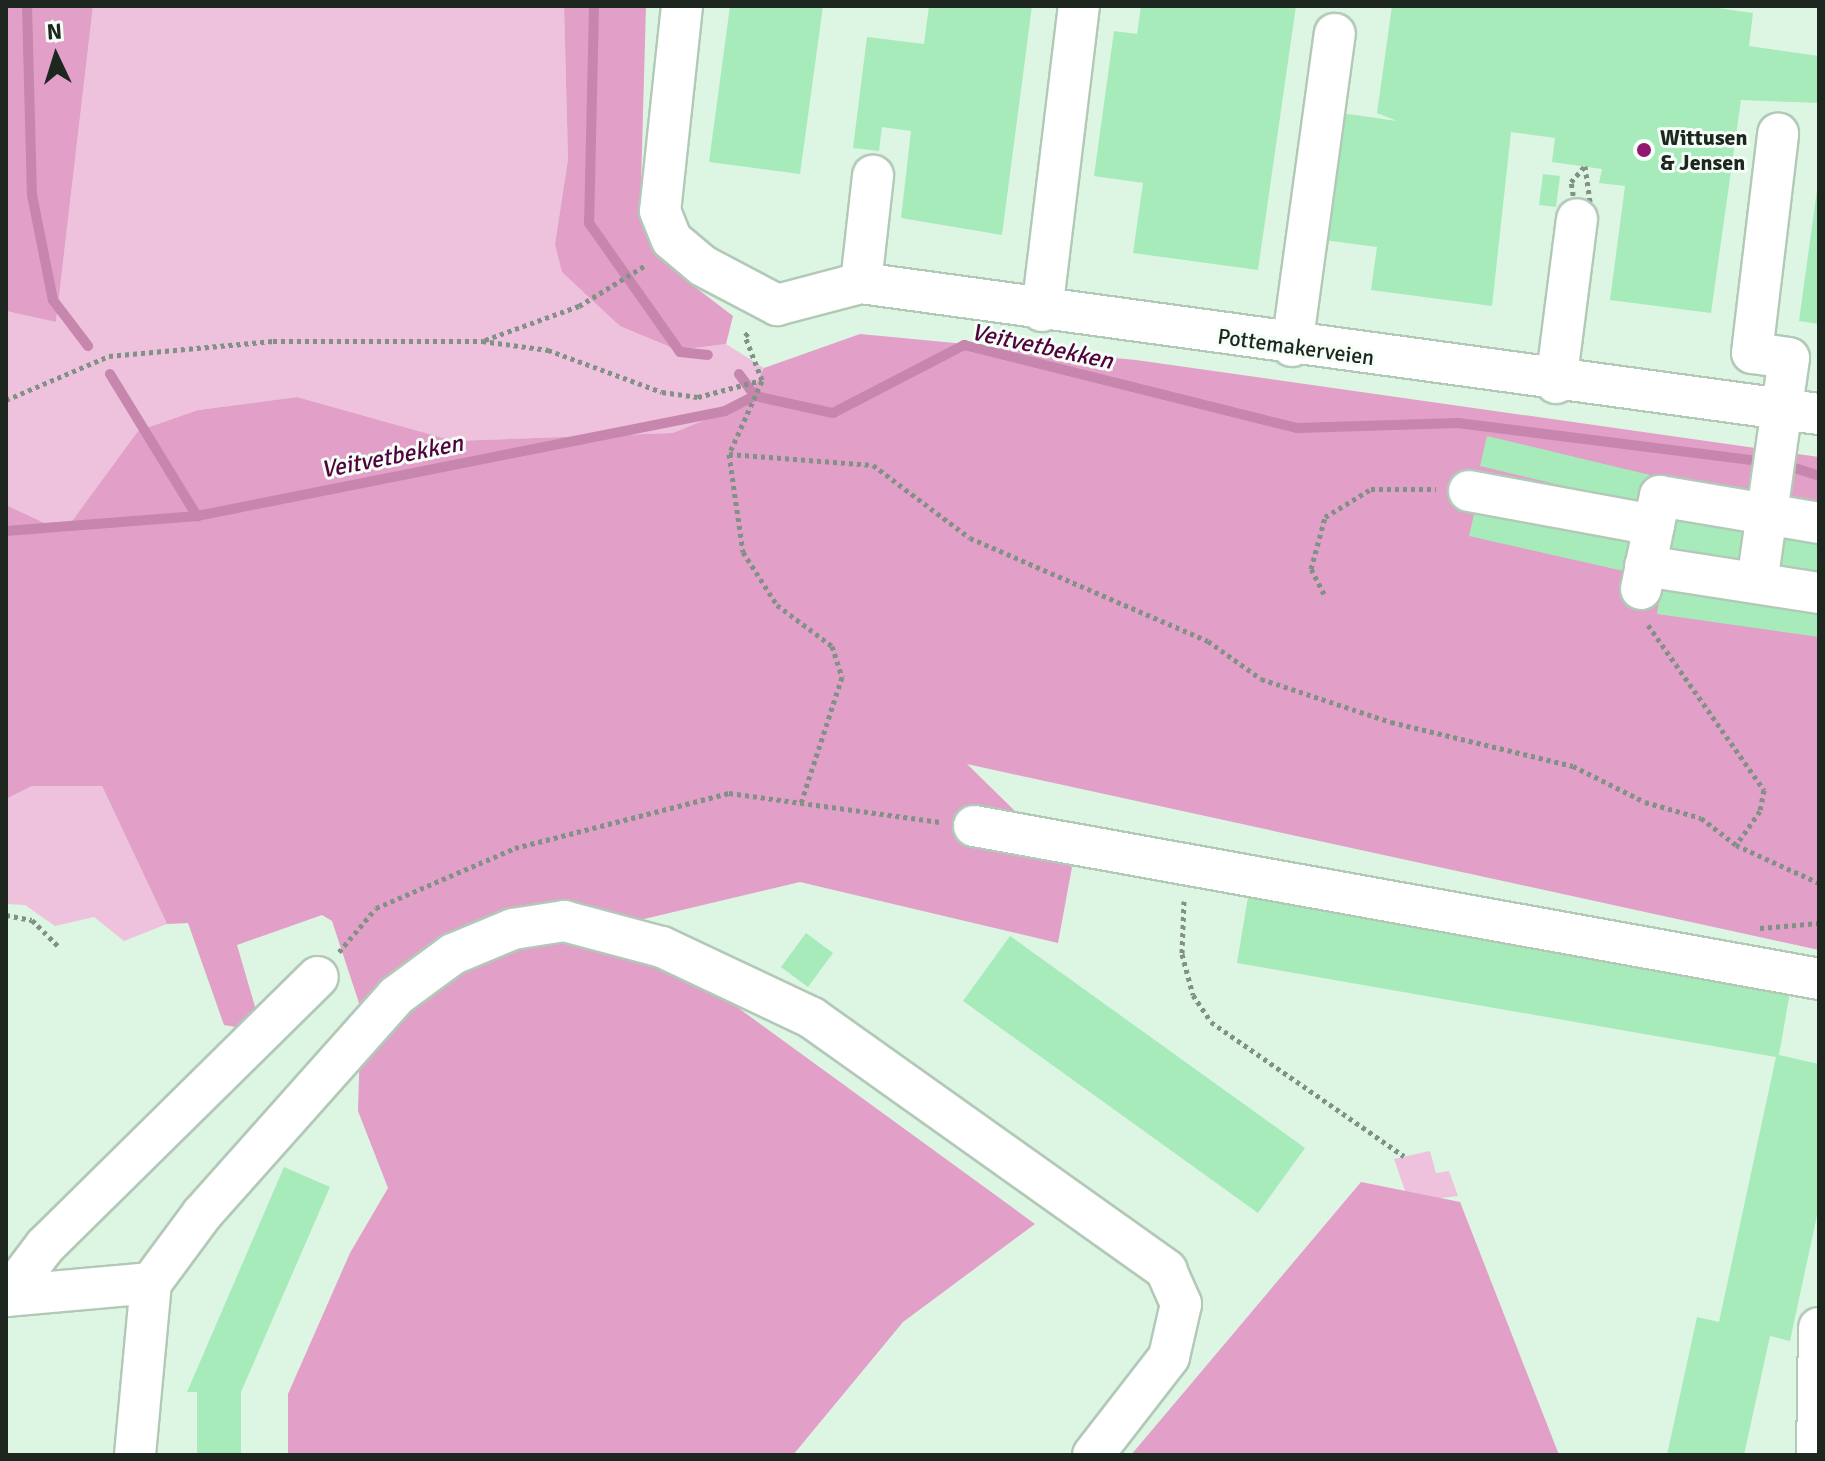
<!DOCTYPE html>
<html>
<head>
<meta charset="utf-8">
<style>
  body { margin:0 }
  #map { position:relative; width:1825px; height:1461px; overflow:hidden; background:#ddf5e3; font-family:Signika,sans-serif }
  div>[style] { position:absolute }
  .green>* { inset:0; background:#eec1dc }
  .forest>* { inset:0; background:#e29fc8 }
  .stream>* { height:10px; margin:-5px; padding:0 5px; transform-origin:5px; border-radius:5px; background:#c786ae }
  .building>* { inset:0; background:#a7ebbb }
  .path>* { height:5px; margin-top:-2.5px; transform-origin:0; background:repeating-linear-gradient(90deg,#819185 0 4px,transparent 0 8px) }
  .roads { filter:drop-shadow(2px 0 #b2c9b8) drop-shadow(-2px 0 #b2c9b8) drop-shadow(0 2px #b2c9b8) drop-shadow(0 -2px #b2c9b8) }
  .minor>* { height:40px; margin:-20px; padding:0 20px; transform-origin:20px; border-radius:20px; background:#fff }
  .dots>* { width:22px; height:22px; translate:-50% -50%; box-sizing:border-box; border:4px solid #f4fef7; border-radius:50% }
  span { translate:-50% -50%; white-space:nowrap; text-align:center; line-height:1.15; -webkit-text-stroke:6px #f4fef7; paint-order:stroke }
  .poi-label { font-size:22px; color:#1e2620; font-weight:700 }
  .left { translate:0 -50%; text-align:left }
  .street-label { font-size:22px; color:#1e2620 }
  .water-label { font-size:24px; color:#52013d; font-style:italic }
  .frame { position:absolute; inset:0; border:8px solid #1e2620; pointer-events:none }
  .north { position:absolute; left:16px; top:16px; width:80px; height:80px; -webkit-text-stroke:6px #f4fef7; paint-order:stroke; rotate:356deg; font-size:22px; font-weight:700; line-height:32px; text-align:center; color:#1e2620 }
  .north::after { content:''; display:block; margin:auto; width:28px; height:36px; background:#1e2620; clip-path:polygon(50% 0,100% 100%,50% 72%,0 100%) }
</style>
</head>
<body>
<div id="map">
  <div class="green">
    <div style="clip-path:polygon(93px 6px,564px 6px,568px 159px,555px 244px,678px 350px,726px 344px,764px 368px,746px 403px,674px 433px,454px 441px,297px 397px,198px 410px,138px 431px,64px 532px,6px 505px,6px 311px,56px 322px)"></div>
    <div style="clip-path:polygon(32px 786px,102px 786px,167px 924px,124px 941px,94px 917px,55px 926px,25px 905px,6px 904px,6px 799px)"></div>
    <div style="clip-path:polygon(1430px 1151px,1436px 1173px,1449px 1171px,1458px 1196px,1409px 1202px,1394px 1159px)"></div>
  </div>
  <div class="forest">
    <div style="clip-path:polygon(6px 6px,93px 6px,56px 322px,6px 311px)"></div>
    <div style="clip-path:polygon(564px 6px,646px 6px,640px 220px,674px 271px,733px 316px,726px 344px,678px 350px,620px 326px,562px 272px,555px 244px,568px 159px)"></div>
    <div style="clip-path:polygon(860px 334px,1136px 360px,1819px 457px,1819px 950px,967px 764px,1072px 867px,1058px 943px,800px 882px,623px 924px,1035px 1224px,903px 1322px,793px 1455px,288px 1455px,288px 1394px,350px 1253px,388px 1188px,358px 1111px,361px 1009px,332px 921px,322px 915px,237px 945px,258px 1017px,241px 1028px,224px 1025px,188px 923px,167px 924px,102px 786px,32px 786px,6px 799px,6px 505px,64px 532px,138px 431px,198px 410px,297px 397px,454px 441px,673px 433px,746px 403px,764px 368px)"></div>
    <div style="clip-path:polygon(1361px 1182px,1460px 1202px,1559px 1455px,1131px 1455px)"></div>
  </div>
  <div class="stream">
    <div style="left:27px;top:6px;width:189px;rotate:88.5deg"></div>
    <div style="left:32px;top:195px;width:107px;rotate:78.7deg"></div>
    <div style="left:53px;top:300px;width:58px;rotate:52.7deg"></div>
    <div style="left:594px;top:6px;width:217px;rotate:91.3deg"></div>
    <div style="left:589px;top:223px;width:158px;rotate:54.8deg"></div>
    <div style="left:680px;top:352px;width:28px;rotate:6deg"></div>
    <div style="left:110px;top:374px;width:167px;rotate:58.5deg"></div>
    <div style="left:739px;top:374px;width:27px;rotate:54deg"></div>
    <div style="left:1789px;top:466px;width:32px;rotate:18deg"></div>
    <div style="left:6px;top:531px;width:192px;rotate:-4.5deg"></div>
    <div style="left:197px;top:516px;width:538px;rotate:-11.25deg"></div>
    <div style="left:725px;top:411px;width:34px;rotate:-27deg"></div>
    <div style="left:755px;top:396px;width:80px;rotate:12.3deg"></div>
    <div style="left:833px;top:413px;width:148px;rotate:-27.4deg"></div>
    <div style="left:964px;top:345px;width:343px;rotate:14deg"></div>
    <div style="left:1297px;top:428px;width:161px;rotate:-1.8deg"></div>
    <div style="left:1458px;top:423px;width:302px;rotate:7.2deg"></div>
  </div>
  <div class="building">
    <div style="clip-path:polygon(730px 6px,823px 6px,800px 174px,709px 162px)"></div>
    <div style="clip-path:polygon(929px 6px,1032px 6px,1002px 235px,901px 218px,911px 131px,882px 127px,879px 151px,853px 148px,867px 37px,924px 44px)"></div>
    <div style="clip-path:polygon(1141px 6px,1296px 6px,1258px 270px,1133px 253px,1143px 183px,1094px 176px,1114px 31px,1137px 34px)"></div>
    <div style="clip-path:polygon(1392px 6px,1703px 6px,1753px 13px,1749px 46px,1819px 56px,1819px 103px,1741px 100px,1711px 313px,1610px 300px,1625px 186px,1599px 183px,1602px 169px,1552px 162px,1555px 138px,1511px 132px,1492px 306px,1371px 290px,1377px 247px,1324px 240px,1341px 113px,1397px 121px,1377px 113px)"></div>
    <div style="clip-path:polygon(1543px 174px,1560px 176px,1556px 207px,1539px 205px)"></div>
    <div style="clip-path:polygon(1817px 190px,1819px 190px,1819px 324px,1799px 321px)"></div>
    <div style="clip-path:polygon(1487px 436px,1650px 475px,1643px 505px,1480px 466px)"></div>
    <div style="clip-path:polygon(1476px 506px,1635px 542px,1628px 572px,1469px 536px)"></div>
    <div style="clip-path:polygon(1672px 520px,1752px 532px,1747px 561px,1668px 550px)"></div>
    <div style="clip-path:polygon(1779px 537px,1819px 543px,1819px 572px,1775px 566px)"></div>
    <div style="clip-path:polygon(1661px 586px,1819px 609px,1819px 637px,1657px 614px)"></div>
    <div style="clip-path:polygon(1249px 891px,1791px 986px,1779px 1055px,1819px 1064px,1819px 1206px,1790px 1341px,1770px 1336px,1744px 1455px,1667px 1455px,1697px 1317px,1719px 1322px,1776px 1057px,1237px 963px)"></div>
    <div style="clip-path:polygon(806px 933px,833px 953px,808px 987px,781px 967px)"></div>
    <div style="clip-path:polygon(1010px 936px,1305px 1148px,1258px 1213px,963px 1001px)"></div>
    <div style="clip-path:polygon(284px 1167px,330px 1187px,241px 1392px,241px 1455px,197px 1455px,197px 1392px,187px 1392px)"></div>
  </div>
  <div class="path">
    <div style="left:1585px;top:166px;width:37px;rotate:82deg"></div>
    <div style="left:1590px;top:203px;width:21px;rotate:129deg"></div>
    <div style="left:1577px;top:219px;width:37px;rotate:-99deg"></div>
    <div style="left:1571px;top:182px;width:21px;rotate:-49deg"></div>
    <div style="left:485px;top:340px;width:100px;rotate:-19.9deg"></div>
    <div style="left:579px;top:306px;width:79px;rotate:-31.5deg"></div>
    <div style="left:762px;top:381px;width:80px;rotate:114.3deg"></div>
    <div style="left:729px;top:454px;width:99px;rotate:81.9deg"></div>
    <div style="left:743px;top:552px;width:63px;rotate:57.3deg"></div>
    <div style="left:777px;top:605px;width:69px;rotate:36.7deg"></div>
    <div style="left:832px;top:646px;width:33px;rotate:72deg"></div>
    <div style="left:842px;top:677px;width:136px;rotate:108deg"></div>
    <div style="left:6px;top:400px;width:112px;rotate:-23.1deg"></div>
    <div style="left:109px;top:356px;width:165px;rotate:-5.2deg"></div>
    <div style="left:273px;top:341px;width:209px"></div>
    <div style="left:482px;top:341px;width:67px;rotate:7.8deg"></div>
    <div style="left:548px;top:350px;width:121px;rotate:20.2deg"></div>
    <div style="left:662px;top:392px;width:36px;rotate:8deg"></div>
    <div style="left:698px;top:397px;width:66px;rotate:-14.9deg"></div>
    <div style="left:762px;top:380px;width:47px;rotate:-111.1deg"></div>
    <div style="left:745px;top:336px;width:7px;rotate:-45deg"></div>
    <div style="left:729px;top:454px;width:144px;rotate:4.4deg"></div>
    <div style="left:873px;top:465px;width:121px;rotate:37deg"></div>
    <div style="left:970px;top:538px;width:259px;rotate:23.4deg"></div>
    <div style="left:1208px;top:641px;width:65px;rotate:35.6deg"></div>
    <div style="left:1261px;top:679px;width:137px;rotate:18.3deg"></div>
    <div style="left:1391px;top:722px;width:187px;rotate:13.6deg"></div>
    <div style="left:1573px;top:766px;width:80px;rotate:26.6deg"></div>
    <div style="left:1645px;top:802px;width:58px;rotate:15.9deg"></div>
    <div style="left:1701px;top:818px;width:44px;rotate:37.6deg"></div>
    <div style="left:1324px;top:594px;width:28px;rotate:-117deg"></div>
    <div style="left:1311px;top:569px;width:54px;rotate:-74.9deg"></div>
    <div style="left:1325px;top:517px;width:54px;rotate:-31.3deg"></div>
    <div style="left:1371px;top:489px;width:65px"></div>
    <div style="left:1648px;top:625px;width:202px;rotate:54.9deg"></div>
    <div style="left:1764px;top:790px;width:21px;rotate:101deg"></div>
    <div style="left:1760px;top:811px;width:42px;rotate:125.2deg"></div>
    <div style="left:1736px;top:845px;width:91px;rotate:24.6deg"></div>
    <div style="left:1184px;top:901px;width:53px;rotate:92.2deg"></div>
    <div style="left:1182px;top:954px;width:42px;rotate:75deg"></div>
    <div style="left:1193px;top:995px;width:32px;rotate:56deg"></div>
    <div style="left:1211px;top:1022px;width:235px;rotate:34.8deg"></div>
    <div style="left:6px;top:915px;width:26px;rotate:11deg"></div>
    <div style="left:32px;top:920px;width:40px;rotate:45deg"></div>
    <div style="left:1760px;top:928px;width:59px;rotate:-4.8deg"></div>
    <div style="left:339px;top:952px;width:57px;rotate:-49.9deg"></div>
    <div style="left:376px;top:908px;width:151px;rotate:-23.3deg"></div>
    <div style="left:515px;top:848px;width:221px;rotate:-14.4deg"></div>
    <div style="left:729px;top:793px;width:213px;rotate:7.8deg"></div>
  </div>
  <div class="roads">
    <div class="minor">
      <div style="left:682px;top:6px;width:206px;rotate:96.1deg"></div>
      <div style="left:660px;top:211px;width:31px;rotate:68deg"></div>
      <div style="left:672px;top:240px;width:40px;rotate:40deg"></div>
      <div style="left:703px;top:266px;width:84px;rotate:27.8deg"></div>
      <div style="left:777px;top:305px;width:87px;rotate:-14.7deg"></div>
      <div style="left:861px;top:283px;width:967px;rotate:7.79deg"></div>
      <div style="left:861px;top:283px;width:108px;rotate:-83.6deg"></div>
      <div style="left:1042px;top:311px;width:307px;rotate:-83.1deg"></div>
      <div style="left:1292px;top:346px;width:315px;rotate:-82.2deg"></div>
      <div style="left:1556px;top:383px;width:165px;rotate:-82.7deg"></div>
      <div style="left:1469px;top:491px;width:188px;rotate:10.4deg"></div>
      <div style="left:1645px;top:566px;width:176px;rotate:8.8deg"></div>
      <div style="left:1757px;top:583px;width:227px;rotate:-81.9deg"></div>
      <div style="left:1789px;top:358px;width:37px;rotate:-172deg"></div>
      <div style="left:1752px;top:353px;width:221px;rotate:-83.2deg"></div>
      <div style="left:1641px;top:589px;width:95px;rotate:-78.5deg"></div>
      <div style="left:1660px;top:496px;width:161px;rotate:9.6deg"></div>
      <div style="left:974px;top:826px;width:859px;rotate:10.26deg"></div>
      <div style="left:6px;top:1296px;width:146px;rotate:-5.1deg"></div>
      <div style="left:7px;top:1296px;width:63px;rotate:-52.8deg"></div>
      <div style="left:45px;top:1246px;width:383px;rotate:-44.6deg"></div>
      <div style="left:135px;top:1455px;width:173px;rotate:-84.7deg"></div>
      <div style="left:151px;top:1283px;width:86px;rotate:-53.5deg"></div>
      <div style="left:202px;top:1214px;width:292px;rotate:-48.3deg"></div>
      <div style="left:396px;top:996px;width:71px;rotate:-36.4deg"></div>
      <div style="left:453px;top:954px;width:65px;rotate:-22.6deg"></div>
      <div style="left:513px;top:929px;width:52px;rotate:-8.9deg"></div>
      <div style="left:564px;top:921px;width:101px;rotate:14.9deg"></div>
      <div style="left:662px;top:947px;width:166px;rotate:25.3deg"></div>
      <div style="left:812px;top:1018px;width:435px;rotate:35.4deg"></div>
      <div style="left:1166px;top:1270px;width:37px;rotate:66deg"></div>
      <div style="left:1181px;top:1304px;width:54px;rotate:102.8deg"></div>
      <div style="left:1169px;top:1357px;width:124px;rotate:127.8deg"></div>
      <div style="left:1817px;top:1455px;width:127px;rotate:-89.1deg"></div>
    </div>
  </div>
  <div class="dots">
    <div style="left:1644px;top:150px;background:#931671"></div>
  </div>
  <div class="poi-label">
    <span class="left" style="left:1660px;top:150px">Wittusen<br>&amp; Jensen</span>
  </div>
  <div class="street-label">
    <span style="left:1296px;top:347px;rotate:8deg">Pottemakerveien</span>
  </div>
  <div class="water-label">
    <span style="left:1042px;top:347px;rotate:12deg">Veitvetbekken</span>
    <span style="left:392px;top:457px;rotate:-11deg">Veitvetbekken</span>
  </div>
  <div class="frame"></div>
  <div class="north">N</div>
</div>
</body>
</html>
